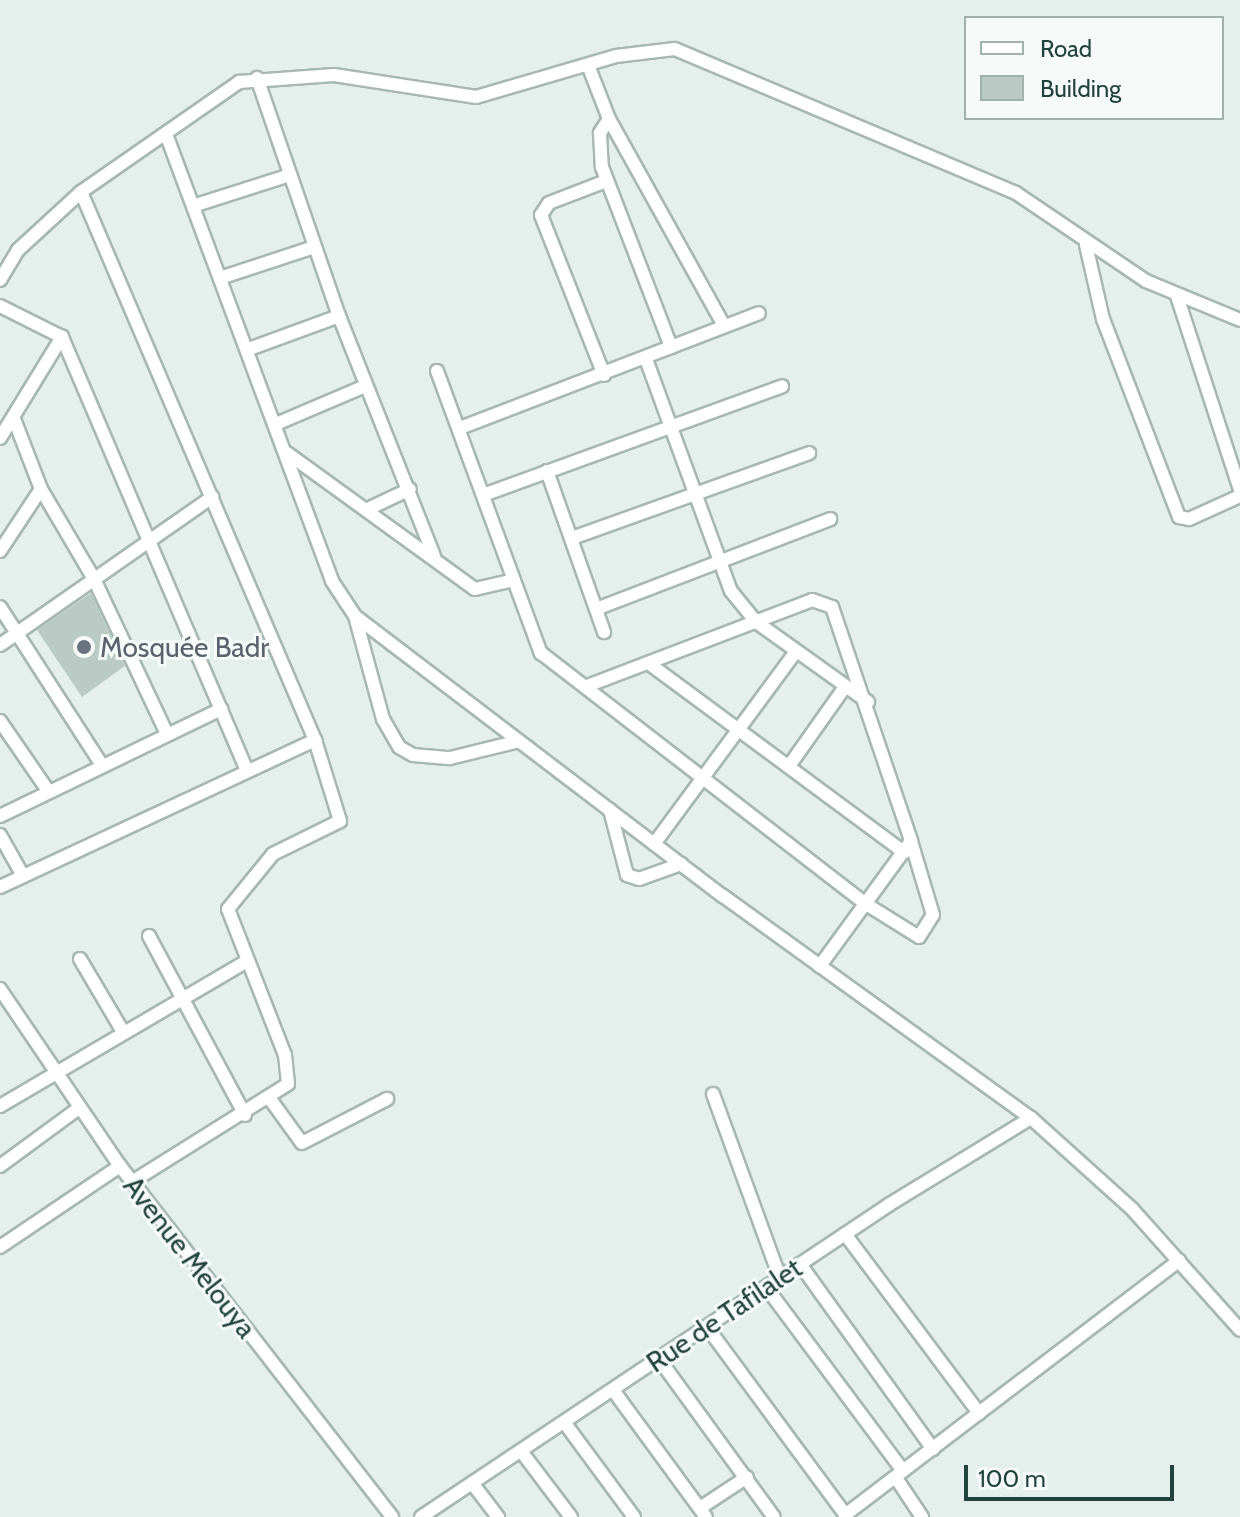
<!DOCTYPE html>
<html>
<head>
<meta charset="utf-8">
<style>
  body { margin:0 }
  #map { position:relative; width:1240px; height:1517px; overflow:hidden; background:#e5efeb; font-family:Cabin,sans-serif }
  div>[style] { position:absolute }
  .building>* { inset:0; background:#bacac5 }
  .roads { filter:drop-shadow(2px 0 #a7b8b3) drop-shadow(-2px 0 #a7b8b3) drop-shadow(0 2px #a7b8b3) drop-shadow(0 -2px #a7b8b3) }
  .minor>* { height:12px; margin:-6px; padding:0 6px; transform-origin:6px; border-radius:6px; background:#fff }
  .dots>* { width:22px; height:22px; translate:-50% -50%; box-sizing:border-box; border:4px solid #f6fbf9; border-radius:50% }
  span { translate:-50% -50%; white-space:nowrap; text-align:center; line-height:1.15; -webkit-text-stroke:6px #f6fbf9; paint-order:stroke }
  .worship-label { font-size:28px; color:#5b616d }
  .left { translate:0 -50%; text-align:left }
  .street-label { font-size:28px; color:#22433d }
  .legend { position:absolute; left:964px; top:16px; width:260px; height:104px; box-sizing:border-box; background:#f6fbf9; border:2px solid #a1b1ae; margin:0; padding:10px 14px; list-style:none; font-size:24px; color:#22433d }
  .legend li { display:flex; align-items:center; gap:16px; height:40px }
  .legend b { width:40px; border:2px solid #a1b1ae }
  .scale { position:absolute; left:964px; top:1465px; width:210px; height:36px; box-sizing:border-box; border:4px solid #22433d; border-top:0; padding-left:10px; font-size:24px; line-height:28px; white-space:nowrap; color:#22433d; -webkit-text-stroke:6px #f6fbf9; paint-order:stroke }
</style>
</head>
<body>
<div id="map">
  <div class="building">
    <div style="clip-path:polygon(91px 593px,125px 666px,82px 697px,37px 630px)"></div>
  </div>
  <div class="roads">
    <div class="minor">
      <div style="left:588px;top:65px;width:58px;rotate:68.7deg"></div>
      <div style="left:609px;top:119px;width:237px;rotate:60.9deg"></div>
      <div style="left:257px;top:78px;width:252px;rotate:71deg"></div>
      <div style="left:339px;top:316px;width:258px;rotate:68.4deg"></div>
      <div style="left:609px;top:119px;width:17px;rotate:123deg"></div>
      <div style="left:600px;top:133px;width:34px;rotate:87deg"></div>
      <div style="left:602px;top:167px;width:193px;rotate:69deg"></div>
      <div style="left:166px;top:134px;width:477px;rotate:69.6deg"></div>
      <div style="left:332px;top:581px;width:42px;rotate:56.7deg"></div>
      <div style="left:355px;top:616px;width:462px;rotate:37.3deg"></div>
      <div style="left:723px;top:896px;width:380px;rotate:35.8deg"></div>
      <div style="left:1031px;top:1118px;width:136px;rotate:42deg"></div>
      <div style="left:1132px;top:1209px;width:162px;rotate:48.2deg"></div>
      <div style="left:81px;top:192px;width:596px;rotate:66.88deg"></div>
      <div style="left:315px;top:740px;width:85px;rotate:72.8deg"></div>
      <div style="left:340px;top:821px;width:75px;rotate:153.8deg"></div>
      <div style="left:273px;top:854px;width:71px;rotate:129.3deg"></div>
      <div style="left:228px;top:909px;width:157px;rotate:68.7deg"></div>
      <div style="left:285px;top:1055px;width:29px;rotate:84deg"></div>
      <div style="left:288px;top:1084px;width:184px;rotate:147.9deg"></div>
      <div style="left:196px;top:205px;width:99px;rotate:-17.7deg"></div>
      <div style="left:1086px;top:245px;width:76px;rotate:77.1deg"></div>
      <div style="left:1103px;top:319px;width:212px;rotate:69deg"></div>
      <div style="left:1179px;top:517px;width:10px;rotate:11deg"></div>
      <div style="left:1189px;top:519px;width:56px;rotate:-24.3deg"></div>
      <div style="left:223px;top:277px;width:96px;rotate:-18.2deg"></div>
      <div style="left:0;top:280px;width:35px;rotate:-59deg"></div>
      <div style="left:18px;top:250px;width:86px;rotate:-42.6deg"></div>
      <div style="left:81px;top:192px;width:193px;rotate:-34.8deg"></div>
      <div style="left:239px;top:82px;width:95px;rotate:-4.2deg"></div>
      <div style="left:334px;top:75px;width:144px;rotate:8.8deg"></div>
      <div style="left:476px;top:97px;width:146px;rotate:-16.3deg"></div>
      <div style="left:616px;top:56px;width:59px;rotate:-6.8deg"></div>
      <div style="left:675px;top:49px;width:370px;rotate:22.9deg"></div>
      <div style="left:1016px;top:193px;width:157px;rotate:34.1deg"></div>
      <div style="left:1146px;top:281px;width:102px;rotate:22.5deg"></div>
      <div style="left:1177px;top:296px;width:204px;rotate:72deg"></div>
      <div style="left:0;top:306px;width:69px;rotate:26.6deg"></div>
      <div style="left:62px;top:337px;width:469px;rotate:66.9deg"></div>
      <div style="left:249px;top:349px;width:96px;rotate:-20.1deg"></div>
      <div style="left:646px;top:359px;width:247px;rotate:69.9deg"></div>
      <div style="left:731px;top:591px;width:38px;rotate:51deg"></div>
      <div style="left:755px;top:621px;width:139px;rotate:35.6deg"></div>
      <div style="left:437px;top:371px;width:301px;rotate:69.8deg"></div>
      <div style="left:541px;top:653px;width:411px;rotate:37.7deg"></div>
      <div style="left:866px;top:904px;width:62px;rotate:31.9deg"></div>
      <div style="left:919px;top:937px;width:26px;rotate:-58deg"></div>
      <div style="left:933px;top:915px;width:77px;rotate:-106.6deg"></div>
      <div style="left:604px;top:375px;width:172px;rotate:-111.5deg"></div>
      <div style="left:541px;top:215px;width:14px;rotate:-56deg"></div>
      <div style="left:549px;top:203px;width:61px;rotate:-21.1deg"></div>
      <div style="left:14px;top:419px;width:75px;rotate:68.9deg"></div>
      <div style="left:41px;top:489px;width:104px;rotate:59.5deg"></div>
      <div style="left:94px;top:579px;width:169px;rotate:64.8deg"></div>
      <div style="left:276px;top:424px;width:97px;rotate:-23.1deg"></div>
      <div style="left:460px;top:428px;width:320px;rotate:-21deg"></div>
      <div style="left:0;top:438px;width:119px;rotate:-58.5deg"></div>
      <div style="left:287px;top:453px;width:232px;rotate:35.9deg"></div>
      <div style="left:475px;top:589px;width:40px;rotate:-13deg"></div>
      <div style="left:547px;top:471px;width:171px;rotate:70.5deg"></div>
      <div style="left:486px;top:494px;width:315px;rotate:-20deg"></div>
      <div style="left:370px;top:508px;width:44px;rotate:-25.4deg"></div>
      <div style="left:572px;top:538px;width:252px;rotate:-19.7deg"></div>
      <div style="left:0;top:551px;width:74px;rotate:-56.5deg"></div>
      <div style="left:0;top:607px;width:188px;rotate:57.2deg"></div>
      <div style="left:596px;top:609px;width:251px;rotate:-21deg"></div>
      <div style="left:355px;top:616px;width:107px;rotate:74.8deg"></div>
      <div style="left:383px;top:719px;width:32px;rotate:60deg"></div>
      <div style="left:399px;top:747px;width:16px;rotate:30deg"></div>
      <div style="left:413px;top:755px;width:37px;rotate:5deg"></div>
      <div style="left:450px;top:758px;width:71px;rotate:-13.8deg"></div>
      <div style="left:0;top:645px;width:259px;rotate:-34.9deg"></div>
      <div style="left:651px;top:665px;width:315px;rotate:36.5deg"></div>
      <div style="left:587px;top:686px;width:241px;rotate:-20.9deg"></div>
      <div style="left:812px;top:600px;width:21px;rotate:19deg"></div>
      <div style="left:832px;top:607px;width:247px;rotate:71.3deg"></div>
      <div style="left:911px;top:841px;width:155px;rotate:126.1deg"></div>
      <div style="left:0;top:721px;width:86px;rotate:55.4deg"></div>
      <div style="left:789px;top:766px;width:97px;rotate:-54.7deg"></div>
      <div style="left:610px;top:810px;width:67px;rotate:75.3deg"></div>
      <div style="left:627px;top:875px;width:13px;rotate:18deg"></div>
      <div style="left:639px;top:879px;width:45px;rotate:-19.7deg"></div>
      <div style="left:0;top:816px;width:246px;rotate:-25.8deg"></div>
      <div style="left:0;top:835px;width:45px;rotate:60.6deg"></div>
      <div style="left:654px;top:844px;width:237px;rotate:-53.6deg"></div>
      <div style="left:0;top:887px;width:348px;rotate:-25deg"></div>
      <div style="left:149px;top:936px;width:203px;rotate:61.8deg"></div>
      <div style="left:80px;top:959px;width:82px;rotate:59.4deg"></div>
      <div style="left:0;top:989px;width:214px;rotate:55.9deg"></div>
      <div style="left:120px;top:1166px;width:444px;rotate:52.2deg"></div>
      <div style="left:713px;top:1094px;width:196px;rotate:70deg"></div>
      <div style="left:270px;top:1099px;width:54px;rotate:54deg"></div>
      <div style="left:302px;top:1143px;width:96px;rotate:-27.4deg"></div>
      <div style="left:0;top:1106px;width:284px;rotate:-30.4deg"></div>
      <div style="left:0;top:1166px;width:98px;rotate:-36.3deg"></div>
      <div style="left:845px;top:1234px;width:224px;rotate:53.2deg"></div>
      <div style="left:0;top:1247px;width:145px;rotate:-34deg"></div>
      <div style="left:800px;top:1264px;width:228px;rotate:54.3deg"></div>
      <div style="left:766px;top:1287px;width:229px;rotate:53.3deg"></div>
      <div style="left:707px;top:1327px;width:236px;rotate:53.6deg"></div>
      <div style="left:659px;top:1359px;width:195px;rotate:54deg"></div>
      <div style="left:613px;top:1390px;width:157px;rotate:53.8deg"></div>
      <div style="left:564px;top:1422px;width:118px;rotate:53.6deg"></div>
      <div style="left:521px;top:1451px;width:83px;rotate:52.9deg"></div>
      <div style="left:896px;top:1478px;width:47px;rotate:56.3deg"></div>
      <div style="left:472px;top:1483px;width:43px;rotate:52.6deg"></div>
      <div style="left:700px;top:1508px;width:56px;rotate:-33.4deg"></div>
      <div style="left:845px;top:1515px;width:420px;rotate:-37.3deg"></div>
      <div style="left:421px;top:1517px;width:564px;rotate:-33.72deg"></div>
      <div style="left:890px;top:1204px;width:165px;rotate:-31.4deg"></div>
    </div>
  </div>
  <div class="dots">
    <div style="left:84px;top:647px;background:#6b7280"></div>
  </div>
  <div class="worship-label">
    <span class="left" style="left:100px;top:647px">Mosquée Badr</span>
  </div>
  <div class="street-label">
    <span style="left:190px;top:1257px;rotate:52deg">Avenue Melouya</span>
    <span style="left:724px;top:1315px;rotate:-34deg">Rue de Tafilalet</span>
  </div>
  <ul class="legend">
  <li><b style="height:10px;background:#fff"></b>Road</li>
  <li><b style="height:22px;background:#bacac5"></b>Building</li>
  </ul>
  <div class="scale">100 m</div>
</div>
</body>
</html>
